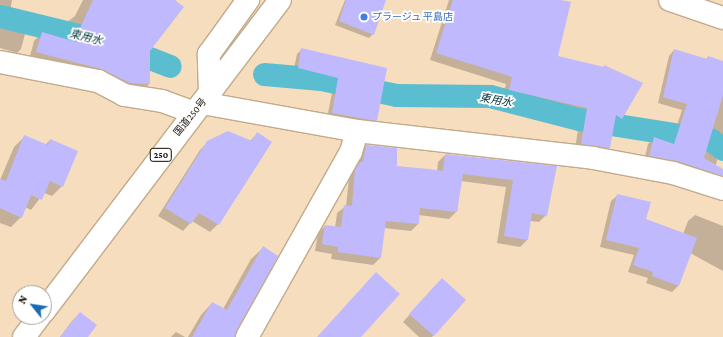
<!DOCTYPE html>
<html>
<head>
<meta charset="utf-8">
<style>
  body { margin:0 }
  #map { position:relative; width:723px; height:337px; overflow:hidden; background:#f6ddbe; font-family:"Crimson Pro","Noto Sans JP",serif }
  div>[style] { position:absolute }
  .shadow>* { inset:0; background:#0003 }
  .canal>* { height:23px; margin:-11.5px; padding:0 11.5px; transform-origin:11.5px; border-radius:11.5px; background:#5bbdd0 }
  .building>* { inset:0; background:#c1b9fd }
  .roads { filter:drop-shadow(1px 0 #c2aa8c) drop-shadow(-1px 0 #c2aa8c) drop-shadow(0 1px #c2aa8c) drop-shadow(0 -1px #c2aa8c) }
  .minor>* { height:22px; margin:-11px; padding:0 11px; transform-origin:11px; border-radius:11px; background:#fff }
  .primary>* { height:22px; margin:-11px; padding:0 11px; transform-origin:11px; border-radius:11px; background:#fff }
  .trunk>* { height:22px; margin:-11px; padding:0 11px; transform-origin:11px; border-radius:11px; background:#fff }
  .dots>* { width:11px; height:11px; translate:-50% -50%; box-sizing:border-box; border:2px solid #fff; border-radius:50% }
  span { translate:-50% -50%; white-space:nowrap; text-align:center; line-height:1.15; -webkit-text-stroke:3.5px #fff; paint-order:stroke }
  .shield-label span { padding:1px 3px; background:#fff; border:1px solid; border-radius:3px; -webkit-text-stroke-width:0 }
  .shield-label { font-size:9px; color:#130b02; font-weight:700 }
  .shop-label { font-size:10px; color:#366cbe }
  .left { translate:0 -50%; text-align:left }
  .street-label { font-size:10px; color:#130b02 }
  .water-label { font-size:11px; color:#04353d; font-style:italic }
  .north { position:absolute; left:12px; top:285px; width:40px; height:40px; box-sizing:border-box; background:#fff; border:1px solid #a19d9a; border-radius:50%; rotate:300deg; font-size:11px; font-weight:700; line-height:16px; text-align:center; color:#130b02 }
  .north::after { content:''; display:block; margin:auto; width:14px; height:18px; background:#176bb9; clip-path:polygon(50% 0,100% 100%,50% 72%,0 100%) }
</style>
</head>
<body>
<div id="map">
  <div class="shadow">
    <div style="clip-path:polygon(0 0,12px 0,7px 29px,25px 34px,21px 49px,17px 53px,0 48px)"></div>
    <div style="clip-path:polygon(83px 0,173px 0,148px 51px,149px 84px,142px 92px,29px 60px,34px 41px,42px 33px,63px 39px,58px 29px,75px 16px)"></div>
    <div style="clip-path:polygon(345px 0,385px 0,373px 34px,369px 38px,335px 25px)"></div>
    <div style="clip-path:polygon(449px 0,556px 0,557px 57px,603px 68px,605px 66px,621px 118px,613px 124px,609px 148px,602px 155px,575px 150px,580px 115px,503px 96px,506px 84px,430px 60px)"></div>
    <div style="clip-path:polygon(302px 49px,386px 69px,376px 120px,371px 125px,327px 118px,334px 83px,293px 73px,297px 54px)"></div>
    <div style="clip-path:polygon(674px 50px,706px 59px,708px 57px,723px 62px,723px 158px,718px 156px,714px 173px,708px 178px,644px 161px,648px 144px,654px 138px,671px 144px,682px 110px,658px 103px,669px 56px)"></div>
    <div style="clip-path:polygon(257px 134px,218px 224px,210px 232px,192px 221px,183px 231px,158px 216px,200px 150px,208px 142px,250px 141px)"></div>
    <div style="clip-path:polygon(24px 137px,45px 145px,50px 140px,62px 186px,52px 196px,44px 193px,31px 210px,25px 207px,21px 217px,11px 227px,0 223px,0 180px,14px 147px)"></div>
    <div style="clip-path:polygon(366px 146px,396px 167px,437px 171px,438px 162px,445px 155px,556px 167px,546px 215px,539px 222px,530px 221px,527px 240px,520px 247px,497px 243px,506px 187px,461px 181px,457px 211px,449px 219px,419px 215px,418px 224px,411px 231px,384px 228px,380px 258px,373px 265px,331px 259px,332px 254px,315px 251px,318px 233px,325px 226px,335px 228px,337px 213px,346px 206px,349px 178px,357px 166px,359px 153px)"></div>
    <div style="clip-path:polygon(618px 195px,645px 220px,683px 234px,688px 221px,695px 215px,723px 226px,723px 271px,690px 253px,678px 286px,672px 292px,646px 283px,648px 278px,628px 272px,634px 255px,600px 247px,611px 201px)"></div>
    <div style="clip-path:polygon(263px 248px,235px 337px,188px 337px,201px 315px,212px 303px,223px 309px,251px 259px)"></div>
    <div style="clip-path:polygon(434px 287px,465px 300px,432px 337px,419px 337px,403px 322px)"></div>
    <div style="clip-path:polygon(80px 313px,87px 337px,60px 337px,72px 321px)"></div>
    <div style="clip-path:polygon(176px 332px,185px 337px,171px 337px)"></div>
  </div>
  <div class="canal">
    <div style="left:0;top:16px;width:114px;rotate:13.7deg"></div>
    <div style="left:111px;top:43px;width:63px;rotate:21.3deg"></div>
    <div style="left:264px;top:74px;width:57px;rotate:5deg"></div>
    <div style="left:321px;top:79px;width:77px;rotate:12deg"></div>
    <div style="left:396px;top:95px;width:94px;rotate:0.6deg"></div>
    <div style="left:490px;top:96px;width:92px;rotate:14.5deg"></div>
    <div style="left:579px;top:119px;width:134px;rotate:9deg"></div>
    <div style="left:711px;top:140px;width:15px;rotate:37deg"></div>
  </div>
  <div class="building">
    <div style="clip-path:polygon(93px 0,175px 0,184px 7px,150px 51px,150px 84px,130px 83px,101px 69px,36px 52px,42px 32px,76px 42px,75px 39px)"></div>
    <div style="clip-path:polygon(346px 0,386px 0,374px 35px,339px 21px)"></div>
    <div style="clip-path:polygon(453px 0,561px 0,571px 2px,558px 56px,604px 67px,604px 65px,643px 83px,622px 119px,616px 115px,610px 148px,581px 144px,587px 108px,509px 90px,512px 77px,436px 53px)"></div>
    <div style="clip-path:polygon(301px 48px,387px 68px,377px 121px,332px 113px,338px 78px,298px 68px)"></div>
    <div style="clip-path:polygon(674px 49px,707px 59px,708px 56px,723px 61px,723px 95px,704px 158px,723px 169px,723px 176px,677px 161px,649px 156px,654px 137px,674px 144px,687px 104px,663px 97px)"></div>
    <div style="clip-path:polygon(228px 131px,252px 141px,257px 132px,272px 142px,219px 225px,199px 213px,191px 224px,165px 208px,207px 141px)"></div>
    <div style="clip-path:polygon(24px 135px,48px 145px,50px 139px,78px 151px,63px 187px,50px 181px,42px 200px,31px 195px,22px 218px,0 208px,0 179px,6px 181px)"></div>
    <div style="clip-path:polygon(366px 145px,397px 148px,397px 166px,429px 169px,443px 171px,445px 154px,557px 166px,547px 216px,532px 213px,528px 240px,504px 236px,513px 180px,463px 174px,457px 212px,420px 208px,419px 224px,386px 221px,381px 258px,338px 252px,338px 247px,322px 244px,325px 225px,341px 227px,344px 205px,352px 206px,355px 170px,360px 162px,363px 162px)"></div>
    <div style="clip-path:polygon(617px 194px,651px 202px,646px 219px,697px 238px,679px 286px,652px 276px,653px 272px,633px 265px,639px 248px,606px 240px)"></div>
    <div style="clip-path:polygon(263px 246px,278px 256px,235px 337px,192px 337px,212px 302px,227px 310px)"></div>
    <div style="clip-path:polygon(376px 272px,400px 294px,361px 337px,317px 337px)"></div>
    <div style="clip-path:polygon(442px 278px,466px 300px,434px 336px,409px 314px)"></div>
    <div style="clip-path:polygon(80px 312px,97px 325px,88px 337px,60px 337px)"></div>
  </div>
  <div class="roads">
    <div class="minor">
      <div style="left:0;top:62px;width:100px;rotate:11deg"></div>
      <div style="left:98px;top:81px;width:30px;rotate:28deg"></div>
      <div style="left:124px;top:95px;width:38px;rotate:9deg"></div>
      <div style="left:162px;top:101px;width:33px;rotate:20deg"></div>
      <div style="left:202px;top:103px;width:158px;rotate:10.2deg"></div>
      <div style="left:357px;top:131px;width:238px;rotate:6.5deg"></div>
      <div style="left:593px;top:158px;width:81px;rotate:10.6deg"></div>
      <div style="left:673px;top:173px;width:52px;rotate:17.7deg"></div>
      <div style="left:247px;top:337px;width:212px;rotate:-60.7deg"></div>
      <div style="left:351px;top:152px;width:22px;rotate:-74deg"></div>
    </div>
    <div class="primary">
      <div style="left:670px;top:0;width:56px;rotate:18.8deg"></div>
    </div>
    <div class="trunk">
      <div style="left:210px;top:92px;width:38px;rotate:-92deg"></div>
      <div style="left:209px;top:54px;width:67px;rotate:-54.2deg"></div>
      <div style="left:44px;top:311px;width:390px;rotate:-52.8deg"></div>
      <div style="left:24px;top:337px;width:25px;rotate:-53deg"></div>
    </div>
  </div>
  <div class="dots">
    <div style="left:364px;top:17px;background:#3f7fe0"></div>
  </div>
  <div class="shield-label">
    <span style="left:161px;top:155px">250</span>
  </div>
  <div class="shop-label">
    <span class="left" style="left:372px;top:17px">プラージュ 平島店</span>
  </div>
  <div class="street-label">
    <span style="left:190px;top:117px;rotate:-51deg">国道250号</span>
  </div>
  <div class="water-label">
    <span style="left:86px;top:37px;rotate:14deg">東用水</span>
    <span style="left:496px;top:100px;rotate:10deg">東用水</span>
  </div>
  <div class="north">N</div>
</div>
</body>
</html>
